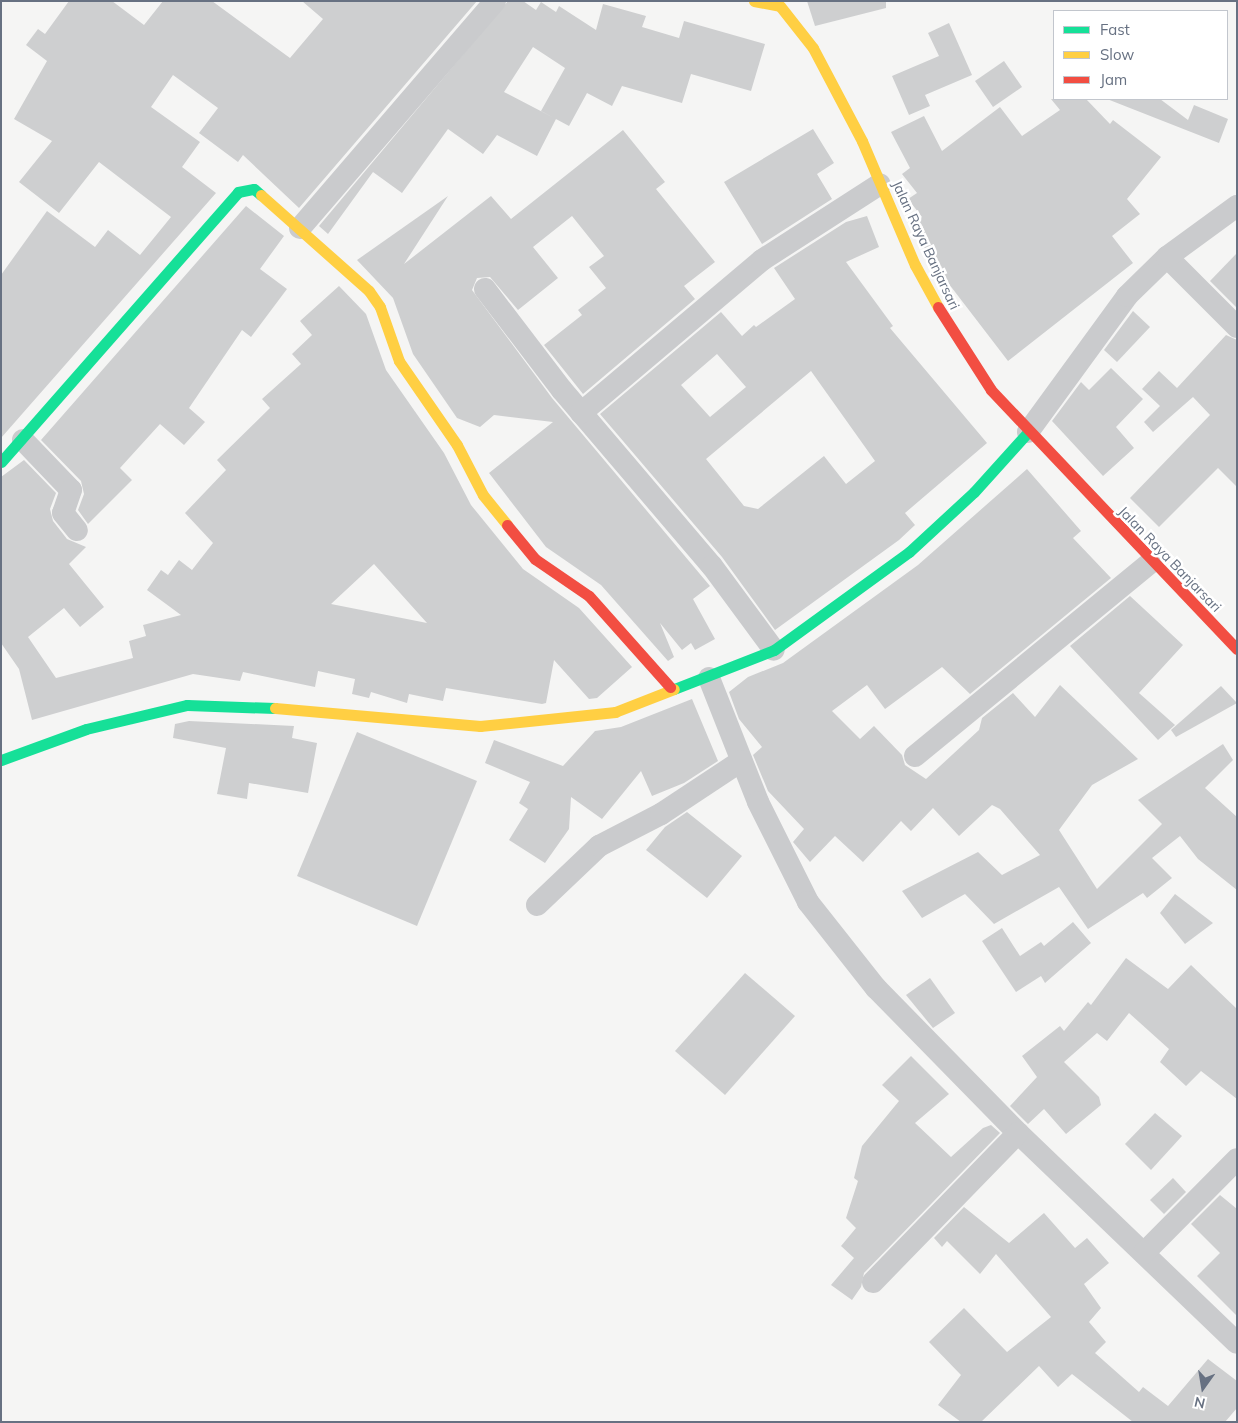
<!DOCTYPE html>
<html>
<head>
<meta charset="utf-8">
<style>
  body { margin:0 }
  #map { position:relative; width:1238px; height:1423px; overflow:hidden; background:#f5f5f4; font-family:Mulish,sans-serif }
  div>[style] { position:absolute }
  .building>* { inset:0; background:#cecfd0 }
  .street>* { height:22px; margin:-11px; padding:0 11px; transform-origin:11px; border-radius:11px; background:#cacbcd }
  .fast>* { height:11px; margin:-5.5px; padding:0 5.5px; transform-origin:5.5px; border-radius:5.5px; background:#16e098 }
  .slow>* { height:11px; margin:-5.5px; padding:0 5.5px; transform-origin:5.5px; border-radius:5.5px; background:#ffcf43 }
  .jam>* { height:11px; margin:-5.5px; padding:0 5.5px; transform-origin:5.5px; border-radius:5.5px; background:#f24e42 }
  span { translate:-50% -50%; white-space:nowrap; text-align:center; line-height:1.15; -webkit-text-stroke:5px #fff; paint-order:stroke }
  .street-label { font-size:14px; color:#677182 }
  .frame { position:absolute; inset:0; border:2px solid #677182; pointer-events:none }
  .legend { position:absolute; left:1053px; top:10px; width:175px; height:90px; box-sizing:border-box; background:#fff; border:1px solid #c2c6cd; margin:0; padding:6px 9px; list-style:none; font-size:15px; color:#677182 }
  .legend li { display:flex; align-items:center; gap:10px; height:25px }
  .legend b { width:25px; border:1px solid #c2c6cd }
  .north { position:absolute; left:1178px; top:1363px; width:50px; height:50px; -webkit-text-stroke:4px #fff; paint-order:stroke; rotate:193deg; font-size:14px; font-weight:700; line-height:20px; text-align:center; color:#677182 }
  .north::after { content:''; display:block; margin:auto; width:18px; height:22px; background:#677182; clip-path:polygon(50% 0,100% 100%,50% 72%,0 100%) }
</style>
</head>
<body>
<div id="map">
  <div class="building">
    <div style="clip-path:polygon(69px 1px,112px 1px,144px 25px,163px 1px,212px 1px,290px 58px,323px 19px,302px 1px,477px 1px,299px 208px,243px 155px,238px 162px,199px 133px,218px 108px,173px 75px,151px 107px,200px 142px,182px 167px,216px 193px,1px 438px,1px 275px,47px 211px,95px 247px,108px 230px,140px 255px,171px 217px,99px 162px,59px 213px,19px 182px,52px 141px,14px 119px,47px 61px,26px 45px,38px 29px,45px 34px)"></div>
    <div style="clip-path:polygon(508px 1px,523px 1px,536px 10px,541px 2px,556px 12px,559px 6px,596px 30px,603px 4px,646px 16px,642px 27px,679px 38px,684px 21px,765px 44px,751px 91px,691px 74px,682px 103px,622px 86px,612px 106px,587px 93px,569px 126px,541px 111px,565px 68px,533px 47px,504px 92px,556px 119px,537px 156px,497px 135px,483px 154px,448px 129px,402px 193px,373px 172px,328px 234px,319px 226px)"></div>
    <div style="clip-path:polygon(807px 1px,886px 1px,886px 8px,815px 26px)"></div>
    <div style="clip-path:polygon(949px 23px,972px 75px,925px 95px,930px 106px,909px 115px,892px 76px,939px 56px,928px 33px)"></div>
    <div style="clip-path:polygon(1004px 61px,1022px 87px,993px 107px,975px 81px)"></div>
    <div style="clip-path:polygon(1051px 99px,1086px 99px,1110px 124px,1113px 120px,1161px 157px,1127px 199px,1140px 214px,1112px 236px,1133px 263px,1008px 361px,929px 258px,914px 224px,922px 217px,908px 199px,917px 193px,902px 174px,910px 168px,891px 132px,924px 116px,942px 151px,1000px 107px,1022px 136px,1060px 110px)"></div>
    <div style="clip-path:polygon(1107px 99px,1160px 99px,1188px 120px,1194px 105px,1228px 119px,1219px 143px)"></div>
    <div style="clip-path:polygon(813px 129px,834px 163px,817px 174px,832px 199px,762px 244px,724px 182px)"></div>
    <div style="clip-path:polygon(623px 130px,665px 182px,656px 189px,715px 262px,684px 286px,695px 299px,583px 394px,544px 345px,582px 315px,578px 310px,606px 288px,589px 267px,604px 256px,572px 216px,533px 247px,558px 278px,518px 310px,490px 277px,477px 278px,472px 290px,552px 398px,710px 586px,693px 599px,715px 639px,695px 650px,691px 643px,682px 650px,660px 623px,674px 657px,668px 661px,601px 585px,546px 547px,489px 473px,553px 422px,494px 415px,480px 427px,457px 418px,413px 354px,393px 298px,357px 260px,448px 196px,404px 264px,491px 196px,511px 219px)"></div>
    <div style="clip-path:polygon(246px 206px,284px 236px,260px 269px,287px 289px,251px 337px,242px 330px,189px 408px,205px 422px,184px 445px,160px 424px,120px 468px,132px 480px,88px 524px,78px 510px,84px 494px,81px 481px,41px 440px)"></div>
    <div style="clip-path:polygon(evenodd,867px 216px,879px 247px,846px 262px,893px 326px,890px 328px,987px 443px,905px 513px,915px 525px,899px 540px,775px 630px,722px 557px,600px 414px,721px 312px,742px 336px,754px 325px,756px 327px,795px 299px,774px 268px,846px 222px,867px 216px,717px 354px,746px 387px,710px 417px,681px 385px,717px 354px,867px 216px,811px 371px,875px 461px,846px 484px,824px 456px,758px 509px,744px 506px,706px 459px,811px 371px)"></div>
    <div style="clip-path:polygon(1237px 253px,1237px 308px,1210px 281px)"></div>
    <div style="clip-path:polygon(evenodd,339px 286px,366px 314px,386px 370px,444px 453px,471px 505px,523px 569px,579px 608px,632px 667px,597px 698px,589px 699px,554px 660px,546px 703px,542px 704px,446px 688px,443px 701px,409px 694px,407px 703px,371px 692px,369px 698px,352px 694px,355px 679px,318px 671px,315px 687px,243px 672px,240px 681px,193px 674px,32px 720px,19px 669px,1px 643px,1px 477px,24px 460px,56px 493px,50px 509px,53px 521px,67px 539px,86px 547px,69px 564px,104px 607px,80px 627px,64px 608px,28px 637px,56px 678px,133px 658px,129px 641px,146px 636px,143px 625px,181px 615px,147px 590px,161px 570px,168px 575px,179px 560px,192px 570px,213px 543px,185px 513px,226px 470px,217px 460px,270px 408px,262px 399px,301px 364px,292px 354px,312px 335px,300px 321px,339px 286px,374px 564px,427px 623px,331px 604px,374px 564px)"></div>
    <div style="clip-path:polygon(1133px 311px,1150px 327px,1117px 362px,1104px 350px)"></div>
    <div style="clip-path:polygon(1226px 335px,1237px 340px,1237px 487px,1218px 468px,1159px 527px,1130px 498px,1210px 415px,1193px 397px,1153px 432px,1144px 422px,1163px 403px,1160px 406px,1142px 389px,1159px 371px,1177px 388px)"></div>
    <div style="clip-path:polygon(1111px 368px,1143px 399px,1116px 427px,1134px 448px,1103px 476px,1052px 421px,1081px 382px,1089px 390px)"></div>
    <div style="clip-path:polygon(1027px 469px,1081px 531px,1073px 538px,1111px 578px,970px 694px,942px 667px,885px 709px,867px 685px,832px 711px,860px 739px,874px 726px,902px 755px,905px 765px,926px 779px,979px 730px,982px 718px,1013px 693px,1035px 717px,1060px 685px,1138px 759px,1092px 785px,1059px 830px,1097px 889px,1162px 824px,1138px 800px,1223px 744px,1233px 760px,1205px 788px,1237px 817px,1237px 890px,1198px 859px,1180px 836px,1152px 858px,1172px 878px,1147px 898px,1143px 893px,1088px 929px,1059px 887px,994px 924px,965px 894px,922px 918px,902px 891px,978px 852px,1002px 875px,1040px 855px,1000px 809px,992px 805px,959px 836px,933px 808px,911px 831px,901px 821px,863px 862px,835px 836px,810px 862px,793px 842px,804px 829px,768px 791px,753px 755px,762px 747px,739px 719px,729px 692px,748px 677px,783px 663px,918px 565px)"></div>
    <div style="clip-path:polygon(1130px 596px,1183px 645px,1139px 693px,1175px 725px,1158px 740px,1070px 646px)"></div>
    <div style="clip-path:polygon(1221px 686px,1237px 703px,1176px 737px,1171px 730px)"></div>
    <div style="clip-path:polygon(692px 699px,718px 761px,684px 783px,652px 796px,641px 771px,602px 819px,571px 797px,569px 829px,545px 863px,509px 840px,528px 809px,519px 803px,530px 782px,485px 763px,494px 740px,563px 766px,595px 731px,621px 727px)"></div>
    <div style="clip-path:polygon(189px 721px,294px 726px,292px 738px,317px 743px,308px 793px,249px 783px,247px 799px,217px 794px,226px 748px,173px 738px,175px 724px)"></div>
    <div style="clip-path:polygon(357px 732px,477px 781px,417px 926px,297px 876px)"></div>
    <div style="clip-path:polygon(687px 812px,742px 856px,707px 898px,646px 850px,665px 827px)"></div>
    <div style="clip-path:polygon(1175px 894px,1213px 923px,1185px 944px,1160px 913px)"></div>
    <div style="clip-path:polygon(1073px 922px,1091px 943px,1045px 983px,1041px 976px,1016px 992px,982px 941px,1002px 928px,1020px 956px,1041px 942px,1044px 946px)"></div>
    <div style="clip-path:polygon(1126px 958px,1168px 989px,1191px 965px,1237px 1009px,1237px 1099px,1201px 1071px,1186px 1086px,1160px 1062px,1169px 1049px,1129px 1013px,1107px 1041px,1097px 1033px,1064px 1062px,1099px 1097px,1101px 1105px,1066px 1134px,1044px 1109px,1028px 1124px,1010px 1106px,1037px 1077px,1022px 1056px,1060px 1026px,1064px 1031px,1088px 1002px,1091px 1005px)"></div>
    <div style="clip-path:polygon(745px 973px,795px 1016px,725px 1095px,675px 1051px)"></div>
    <div style="clip-path:polygon(930px 978px,955px 1013px,933px 1028px,906px 995px)"></div>
    <div style="clip-path:polygon(911px 1056px,949px 1094px,915px 1123px,951px 1157px,983px 1128px,991px 1125px,1000px 1133px,864px 1273px,861px 1287px,852px 1300px,831px 1285px,854px 1258px,841px 1246px,856px 1228px,846px 1218px,858px 1181px,854px 1178px,862px 1146px,899px 1101px,882px 1085px)"></div>
    <div style="clip-path:polygon(1155px 1113px,1182px 1136px,1151px 1170px,1125px 1144px)"></div>
    <div style="clip-path:polygon(1173px 1178px,1186px 1192px,1164px 1214px,1150px 1200px)"></div>
    <div style="clip-path:polygon(1220px 1195px,1237px 1209px,1237px 1316px,1197px 1276px,1220px 1253px,1191px 1224px)"></div>
    <div style="clip-path:polygon(964px 1207px,1009px 1243px,1044px 1213px,1075px 1248px,1087px 1238px,1109px 1263px,1084px 1284px,1101px 1308px,1089px 1322px,1106px 1342px,1095px 1353px,1139px 1392px,1143px 1387px,1168px 1406px,1208px 1359px,1237px 1381px,1237px 1408px,1225px 1422px,1133px 1422px,1072px 1374px,1058px 1387px,1039px 1366px,981px 1422px,961px 1422px,938px 1405px,961px 1375px,929px 1342px,964px 1308px,1007px 1352px,1051px 1317px,996px 1254px,980px 1274px,947px 1241px,942px 1247px,934px 1238px)"></div>
  </div>
  <div class="street">
    <div style="left:300px;top:228px;width:299px;rotate:-49.3deg"></div>
    <div style="left:1167px;top:257px;width:99px;rotate:45deg"></div>
    <div style="left:485px;top:289px;width:127px;rotate:52.7deg"></div>
    <div style="left:562px;top:390px;width:231px;rotate:49.6deg"></div>
    <div style="left:712px;top:566px;width:104px;rotate:53.6deg"></div>
    <div style="left:581px;top:413px;width:237px;rotate:-40.2deg"></div>
    <div style="left:762px;top:260px;width:140px;rotate:-32.8deg"></div>
    <div style="left:1028px;top:432px;width:168px;rotate:-53.9deg"></div>
    <div style="left:1127px;top:296px;width:56px;rotate:-44.3deg"></div>
    <div style="left:1167px;top:257px;width:87px;rotate:-36.1deg"></div>
    <div style="left:23px;top:440px;width:69px;rotate:46.2deg"></div>
    <div style="left:71px;top:490px;width:24px;rotate:109deg"></div>
    <div style="left:63px;top:513px;width:22px;rotate:51deg"></div>
    <div style="left:709px;top:678px;width:133px;rotate:68.4deg"></div>
    <div style="left:758px;top:802px;width:112px;rotate:63.4deg"></div>
    <div style="left:808px;top:902px;width:110px;rotate:51.7deg"></div>
    <div style="left:876px;top:988px;width:203px;rotate:45.6deg"></div>
    <div style="left:1018px;top:1133px;width:303px;rotate:43.8deg"></div>
    <div style="left:915px;top:756px;width:306px;rotate:-39.4deg"></div>
    <div style="left:537px;top:905px;width:86px;rotate:-43.6deg"></div>
    <div style="left:599px;top:846px;width:70px;rotate:-27.3deg"></div>
    <div style="left:661px;top:814px;width:96px;rotate:-33.5deg"></div>
    <div style="left:1144px;top:1253px;width:132px;rotate:-45.3deg"></div>
    <div style="left:873px;top:1282px;width:208px;rotate:-45.8deg"></div>
  </div>
  <div class="fast">
    <div style="left:1px;top:462px;width:359px;rotate:-48.7deg"></div>
    <div style="left:238px;top:192px;width:16px;rotate:-11deg"></div>
    <div style="left:254px;top:189px;width:9px;rotate:41deg"></div>
    <div style="left:674px;top:689px;width:107px;rotate:-21.3deg"></div>
    <div style="left:774px;top:650px;width:167px;rotate:-36deg"></div>
    <div style="left:909px;top:552px;width:88px;rotate:-42.7deg"></div>
    <div style="left:974px;top:492px;width:81px;rotate:-48deg"></div>
    <div style="left:1px;top:760px;width:90px;rotate:-20deg"></div>
    <div style="left:86px;top:729px;width:104px;rotate:-13.4deg"></div>
    <div style="left:187px;top:705px;width:88px;rotate:2deg"></div>
  </div>
  <div class="slow">
    <div style="left:754px;top:1px;width:26px;rotate:11deg"></div>
    <div style="left:780px;top:6px;width:53px;rotate:51.8deg"></div>
    <div style="left:813px;top:48px;width:105px;rotate:62.2deg"></div>
    <div style="left:862px;top:141px;width:135px;rotate:66.9deg"></div>
    <div style="left:915px;top:265px;width:48px;rotate:61.3deg"></div>
    <div style="left:261px;top:195px;width:144px;rotate:41.6deg"></div>
    <div style="left:369px;top:291px;width:19px;rotate:55deg"></div>
    <div style="left:380px;top:307px;width:57px;rotate:70.6deg"></div>
    <div style="left:399px;top:361px;width:102px;rotate:55.4deg"></div>
    <div style="left:457px;top:445px;width:56px;rotate:62.5deg"></div>
    <div style="left:483px;top:495px;width:38px;rotate:51deg"></div>
    <div style="left:275px;top:708px;width:206px;rotate:5deg"></div>
    <div style="left:480px;top:726px;width:136px;rotate:-5.9deg"></div>
    <div style="left:615px;top:712px;width:63px;rotate:-21.3deg"></div>
  </div>
  <div class="jam">
    <div style="left:938px;top:307px;width:98px;rotate:57.4deg"></div>
    <div style="left:991px;top:390px;width:357px;rotate:46.5deg"></div>
    <div style="left:507px;top:525px;width:44px;rotate:50.5deg"></div>
    <div style="left:535px;top:559px;width:65px;rotate:34.4deg"></div>
    <div style="left:589px;top:596px;width:122px;rotate:48.3deg"></div>
  </div>
  <div class="street-label">
    <span style="left:926px;top:245px;rotate:65deg">Jalan Raya Banjarsari</span>
    <span style="left:1170px;top:559px;rotate:46deg">Jalan Raya Banjarsari</span>
  </div>
  <div class="frame"></div>
  <ul class="legend">
  <li><b style="height:6px;background:#16e098"></b>Fast</li>
  <li><b style="height:6px;background:#ffcf43"></b>Slow</li>
  <li><b style="height:6px;background:#f24e42"></b>Jam</li>
  </ul>
  <div class="north">N</div>
</div>
</body>
</html>
